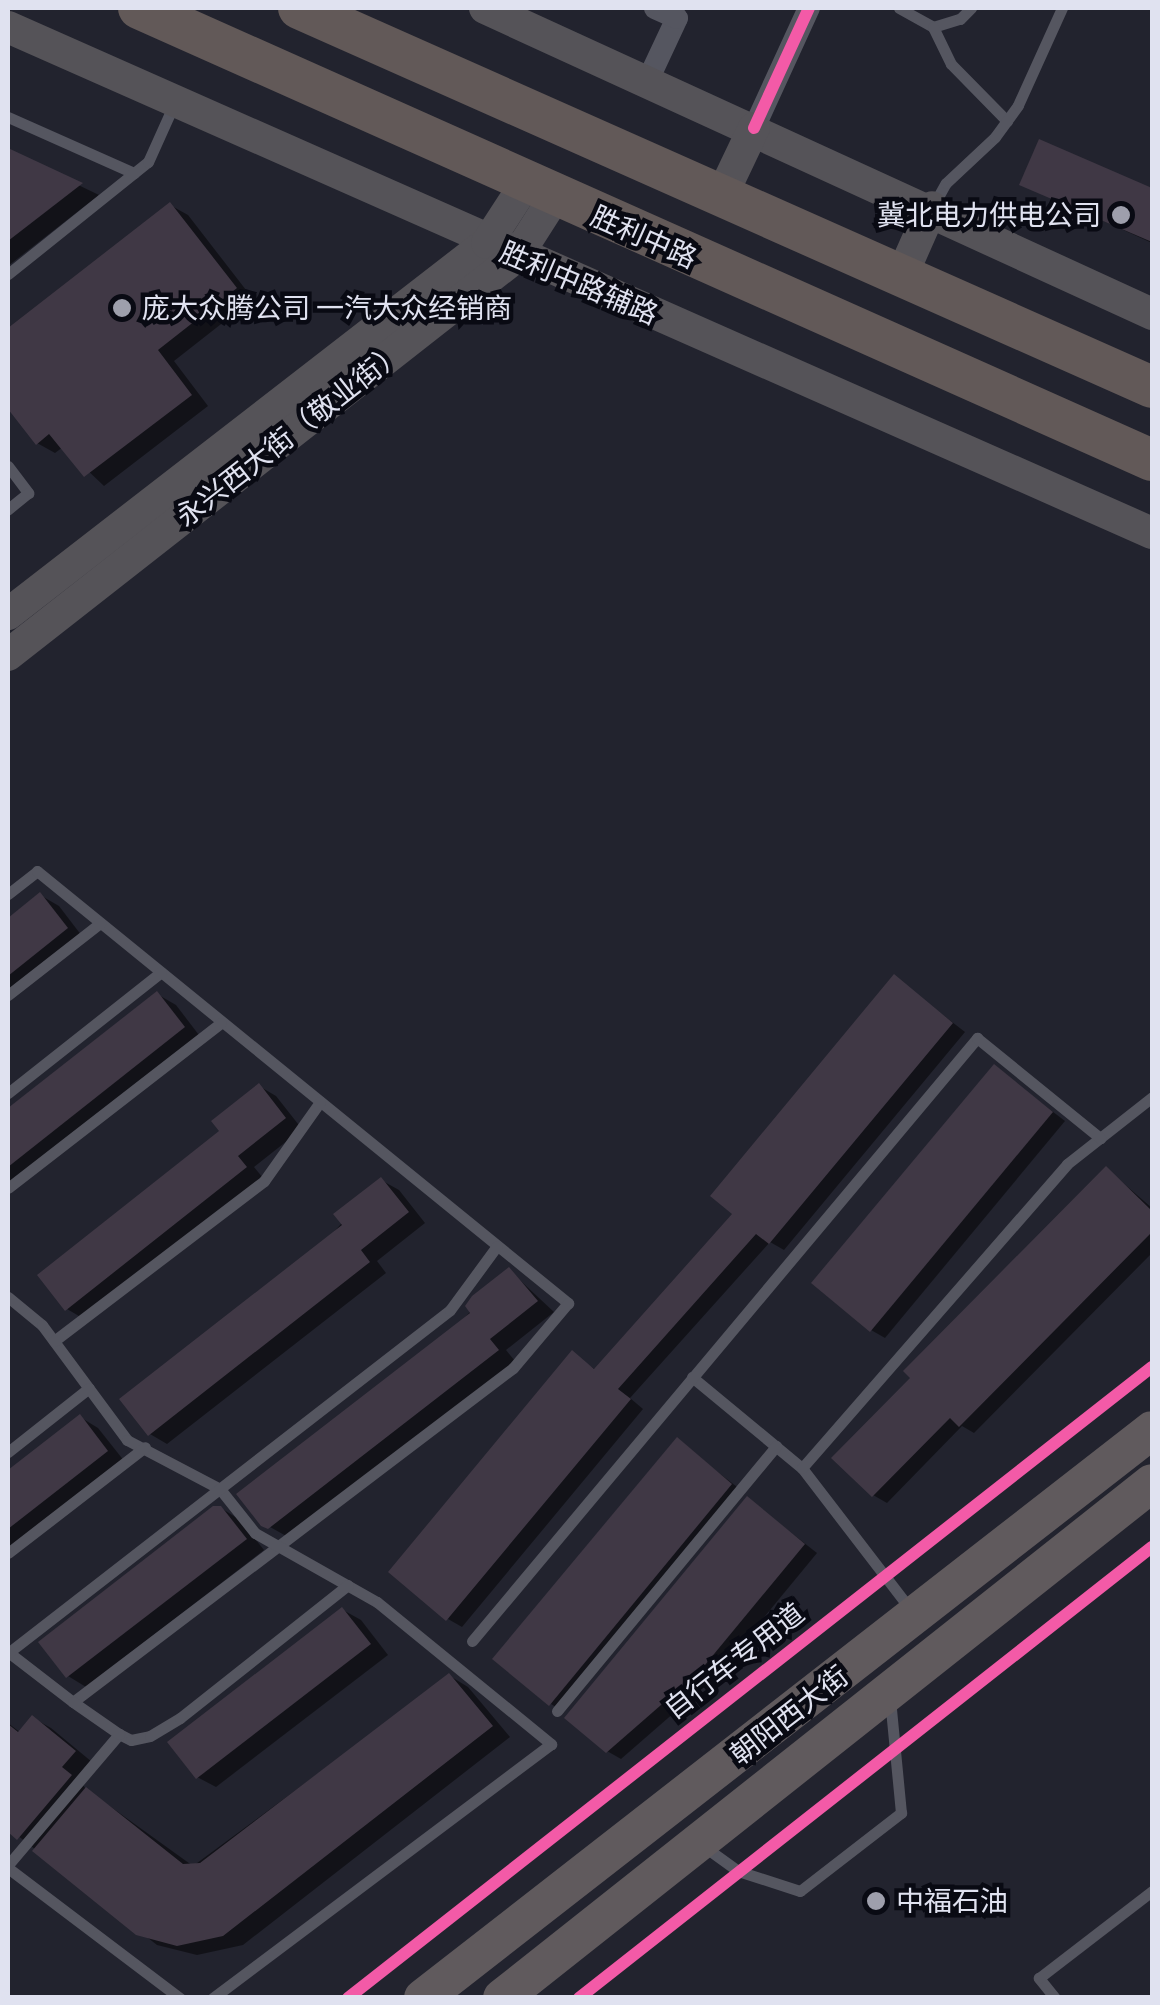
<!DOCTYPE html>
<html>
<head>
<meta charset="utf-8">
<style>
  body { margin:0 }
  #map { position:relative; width:1160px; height:2005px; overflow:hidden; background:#22232e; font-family:"PT Sans Narrow","Noto Sans SC",sans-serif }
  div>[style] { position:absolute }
  .shadow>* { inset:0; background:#0007 }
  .building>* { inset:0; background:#403845 }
  .lane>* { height:11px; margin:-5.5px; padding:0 5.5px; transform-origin:5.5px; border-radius:5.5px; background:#555660 }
  .street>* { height:22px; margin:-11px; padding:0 11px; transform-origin:11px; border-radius:11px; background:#555660 }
  .secondary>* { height:32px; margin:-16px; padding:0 16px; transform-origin:16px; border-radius:16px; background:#555358 }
  .primary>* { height:38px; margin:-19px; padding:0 19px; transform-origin:19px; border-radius:19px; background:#605a5d }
  .highway>* { height:42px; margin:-21px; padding:0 21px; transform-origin:21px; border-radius:21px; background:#625958 }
  .cycleway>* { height:12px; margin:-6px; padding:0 6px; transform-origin:6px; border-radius:6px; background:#f35aa7 }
  .dots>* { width:28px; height:28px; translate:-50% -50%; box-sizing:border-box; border:5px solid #090a13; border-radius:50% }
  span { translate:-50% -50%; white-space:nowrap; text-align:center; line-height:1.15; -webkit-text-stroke:9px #090a13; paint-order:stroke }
  .poi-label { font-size:28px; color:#e0e2f0 }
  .right { translate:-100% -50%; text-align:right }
  .left { translate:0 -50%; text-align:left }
  .street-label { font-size:28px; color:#e0e2f0 }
  .frame { position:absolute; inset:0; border:10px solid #e0e2f0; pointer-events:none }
</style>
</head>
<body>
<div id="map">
  <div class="shadow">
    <div style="clip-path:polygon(1040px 142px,1152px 191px,1152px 243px,1022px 184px)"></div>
    <div style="clip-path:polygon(8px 151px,99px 195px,8px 266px)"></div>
    <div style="clip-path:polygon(170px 205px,188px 215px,253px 299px,174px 361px,208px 406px,104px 486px,63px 447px,55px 453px,37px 443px,8px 405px,8px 331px)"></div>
    <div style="clip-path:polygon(40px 895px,59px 906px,85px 940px,8px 1001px,8px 921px)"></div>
    <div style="clip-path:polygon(894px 977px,965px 1032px,784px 1250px,770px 1242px,630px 1398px,643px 1409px,462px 1627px,448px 1619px,572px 1354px,596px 1370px,735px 1214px)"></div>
    <div style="clip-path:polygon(157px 994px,176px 1005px,202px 1039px,8px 1191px,8px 1111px)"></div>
    <div style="clip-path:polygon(994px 1067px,1065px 1121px,885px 1338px,871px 1330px)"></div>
    <div style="clip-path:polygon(259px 1086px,276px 1096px,302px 1129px,254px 1167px,263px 1178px,84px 1319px,67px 1309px)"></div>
    <div style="clip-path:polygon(1107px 1169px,1152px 1208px,1152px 1253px,974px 1433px,962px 1426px,887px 1503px,873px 1495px)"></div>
    <div style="clip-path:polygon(381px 1180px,399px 1190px,425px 1223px,377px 1261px,386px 1273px,167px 1444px,150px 1434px)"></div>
    <div style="clip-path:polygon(509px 1270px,554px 1312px,506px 1350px,515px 1361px,288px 1537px,270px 1527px)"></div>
    <div style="clip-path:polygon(80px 1417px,98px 1428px,125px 1462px,8px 1553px,8px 1473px)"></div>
    <div style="clip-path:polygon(677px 1441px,745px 1493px,564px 1712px,551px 1704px)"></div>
    <div style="clip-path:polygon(748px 1499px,817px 1553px,714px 1678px,621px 1759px,607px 1751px)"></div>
    <div style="clip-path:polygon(221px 1508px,240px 1520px,264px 1550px,86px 1687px,68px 1676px)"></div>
    <div style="clip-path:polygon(343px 1610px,361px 1620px,388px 1655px,216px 1787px,197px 1777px)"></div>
    <div style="clip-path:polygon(450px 1676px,468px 1687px,510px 1737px,243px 1945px,197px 1955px,157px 1945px,8px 1828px,8px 1723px,21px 1733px,33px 1718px,51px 1728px,92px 1762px,78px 1779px,86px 1789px,193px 1866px)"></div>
  </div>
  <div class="building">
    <div style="clip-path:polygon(1039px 139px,1152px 188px,1152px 242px,1019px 185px)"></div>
    <div style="clip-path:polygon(8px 148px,83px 183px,8px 241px)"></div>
    <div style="clip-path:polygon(170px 202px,237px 288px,158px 350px,192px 395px,84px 477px,49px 434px,36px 445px,8px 409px,8px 328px)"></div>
    <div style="clip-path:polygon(40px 892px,68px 928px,8px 976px,8px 918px)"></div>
    <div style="clip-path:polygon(894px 974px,953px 1023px,769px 1244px,756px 1234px,618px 1389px,631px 1399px,446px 1621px,388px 1572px,572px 1350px,594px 1369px,732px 1214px,710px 1196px)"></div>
    <div style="clip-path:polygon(157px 991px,185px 1027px,8px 1167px,8px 1108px)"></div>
    <div style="clip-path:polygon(994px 1064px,1053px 1112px,870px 1332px,811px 1283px)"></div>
    <div style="clip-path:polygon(259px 1083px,286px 1118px,238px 1156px,247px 1167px,65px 1311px,37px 1275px,219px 1131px,211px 1121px)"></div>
    <div style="clip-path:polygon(1106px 1166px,1152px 1211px,1152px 1232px,959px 1427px,950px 1418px,872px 1497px,831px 1458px,910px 1378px,903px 1371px)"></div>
    <div style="clip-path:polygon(381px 1177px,409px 1212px,361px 1250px,370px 1262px,148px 1436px,119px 1399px,342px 1225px,333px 1214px)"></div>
    <div style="clip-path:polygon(509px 1267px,538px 1301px,490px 1339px,499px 1350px,268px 1529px,261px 1526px,236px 1494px,470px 1313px,465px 1306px,472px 1296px)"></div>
    <div style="clip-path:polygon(80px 1414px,108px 1451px,8px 1529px,8px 1470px)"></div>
    <div style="clip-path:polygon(677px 1437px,732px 1484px,549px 1706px,492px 1659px)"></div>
    <div style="clip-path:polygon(747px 1496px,805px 1544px,700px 1671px,606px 1753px,564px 1718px)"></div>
    <div style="clip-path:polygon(213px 1506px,221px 1506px,247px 1539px,66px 1678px,38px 1642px)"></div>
    <div style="clip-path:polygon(342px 1607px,371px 1644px,196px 1779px,167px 1742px)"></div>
    <div style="clip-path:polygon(449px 1673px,493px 1726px,223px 1936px,177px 1946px,136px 1935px,32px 1851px,86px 1787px,183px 1864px,200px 1863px)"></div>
    <div style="clip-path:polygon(32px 1715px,76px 1751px,62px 1767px,72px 1775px,17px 1840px,8px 1832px,8px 1724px,18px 1732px)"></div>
  </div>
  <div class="lane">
    <div style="left:899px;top:8px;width:39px;rotate:29deg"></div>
    <div style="left:933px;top:27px;width:28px;rotate:-17deg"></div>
    <div style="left:960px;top:19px;width:16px;rotate:-45deg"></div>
    <div style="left:933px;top:27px;width:41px;rotate:64.1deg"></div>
    <div style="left:951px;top:64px;width:80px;rotate:45.5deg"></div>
    <div style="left:8px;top:117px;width:138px;rotate:24deg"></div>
    <div style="left:933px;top:206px;width:26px;rotate:-61deg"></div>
    <div style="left:946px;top:183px;width:67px;rotate:-43.2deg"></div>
    <div style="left:995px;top:137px;width:39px;rotate:-54deg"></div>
    <div style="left:1018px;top:105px;width:107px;rotate:-65.6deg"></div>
    <div style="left:8px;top:274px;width:179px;rotate:-38.7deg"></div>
    <div style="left:148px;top:162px;width:66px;rotate:-65.8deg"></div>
    <div style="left:8px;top:466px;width:34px;rotate:53deg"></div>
    <div style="left:28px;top:493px;width:26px;rotate:141deg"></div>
    <div style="left:8px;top:894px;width:37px;rotate:-38deg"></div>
    <div style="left:37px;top:871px;width:685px;rotate:39.13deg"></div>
    <div style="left:568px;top:1303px;width:85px;rotate:130.2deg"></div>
    <div style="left:513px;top:1368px;width:552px;rotate:142.8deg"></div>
    <div style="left:73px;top:1702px;width:82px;rotate:-142.4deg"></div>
    <div style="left:8px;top:995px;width:117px;rotate:-38deg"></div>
    <div style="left:8px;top:1093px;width:195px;rotate:-38.3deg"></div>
    <div style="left:8px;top:1188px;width:269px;rotate:-37.8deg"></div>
    <div style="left:8px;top:1297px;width:44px;rotate:39.5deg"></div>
    <div style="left:42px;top:1325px;width:143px;rotate:53.5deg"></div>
    <div style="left:127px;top:1440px;width:105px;rotate:27.8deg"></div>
    <div style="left:220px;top:1489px;width:56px;rotate:51.5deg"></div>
    <div style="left:255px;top:1533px;width:140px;rotate:29.5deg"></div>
    <div style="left:377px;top:1602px;width:225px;rotate:39.2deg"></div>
    <div style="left:551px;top:1744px;width:423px;rotate:143.1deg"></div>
    <div style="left:54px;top:1341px;width:264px;rotate:-37.3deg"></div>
    <div style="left:264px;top:1181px;width:97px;rotate:-54.7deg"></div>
    <div style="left:692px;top:1377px;width:143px;rotate:39.6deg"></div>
    <div style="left:802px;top:1468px;width:179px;rotate:52.5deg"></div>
    <div style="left:8px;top:1452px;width:103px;rotate:-38.3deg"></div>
    <div style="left:802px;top:1468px;width:403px;rotate:-48.9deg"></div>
    <div style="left:1067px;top:1164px;width:108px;rotate:-38.2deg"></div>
    <div style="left:8px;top:1553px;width:173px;rotate:-37.7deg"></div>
    <div style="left:472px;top:1641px;width:787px;rotate:-50.05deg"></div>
    <div style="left:977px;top:1038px;width:159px;rotate:39.1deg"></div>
    <div style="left:8px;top:1653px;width:559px;rotate:-37.81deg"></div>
    <div style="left:450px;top:1310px;width:79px;rotate:-53.7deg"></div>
    <div style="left:557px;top:1711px;width:344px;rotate:-50.4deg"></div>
    <div style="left:119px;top:1734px;width:13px;rotate:27deg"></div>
    <div style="left:131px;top:1740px;width:19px;rotate:-12deg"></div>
    <div style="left:150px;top:1736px;width:35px;rotate:-31deg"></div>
    <div style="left:180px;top:1718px;width:214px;rotate:-38.4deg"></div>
    <div style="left:702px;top:1845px;width:44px;rotate:35.8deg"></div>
    <div style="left:738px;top:1871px;width:65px;rotate:17.9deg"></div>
    <div style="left:800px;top:1891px;width:128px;rotate:-37.7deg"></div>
    <div style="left:901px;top:1813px;width:115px;rotate:-95.5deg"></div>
    <div style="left:8px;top:1865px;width:172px;rotate:-49.7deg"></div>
    <div style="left:119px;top:1734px;width:56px;rotate:-145.2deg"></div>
    <div style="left:8px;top:1868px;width:216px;rotate:37.1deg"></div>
    <div style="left:1055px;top:1998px;width:26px;rotate:-129deg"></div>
    <div style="left:1039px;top:1978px;width:143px;rotate:-37.6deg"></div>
  </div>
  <div class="street">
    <div style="left:648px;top:80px;width:68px;rotate:-64.9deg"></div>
    <div style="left:677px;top:18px;width:24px;rotate:-156deg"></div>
    <div style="left:754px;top:128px;width:132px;rotate:-65.4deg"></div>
  </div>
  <div class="secondary">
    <div style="left:485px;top:8px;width:734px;rotate:24.64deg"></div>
    <div style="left:8px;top:27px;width:1251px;rotate:23.86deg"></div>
    <div style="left:722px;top:195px;width:74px;rotate:-64.5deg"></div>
    <div style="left:902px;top:275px;width:74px;rotate:-66.2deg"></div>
    <div style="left:8px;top:614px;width:606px;rotate:-37.76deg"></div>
    <div style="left:487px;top:243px;width:72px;rotate:-57deg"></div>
    <div style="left:8px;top:655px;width:647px;rotate:-38.09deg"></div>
    <div style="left:517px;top:256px;width:69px;rotate:-57.5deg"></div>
  </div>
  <div class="primary">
    <div style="left:423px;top:1998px;width:924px;rotate:-37.92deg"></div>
    <div style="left:502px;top:1998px;width:829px;rotate:-38.39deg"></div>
  </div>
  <div class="highway">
    <div style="left:139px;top:8px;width:1109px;rotate:24.05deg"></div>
    <div style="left:299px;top:8px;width:933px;rotate:23.96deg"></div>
  </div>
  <div class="cycleway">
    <div style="left:754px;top:128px;width:132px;rotate:-65.4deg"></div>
    <div style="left:348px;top:1998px;width:1022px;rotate:-38.13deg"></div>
    <div style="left:579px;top:1998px;width:729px;rotate:-38.21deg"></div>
  </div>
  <div class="dots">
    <div style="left:1121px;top:215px;background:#9e9fac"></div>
    <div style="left:122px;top:308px;background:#9e9fac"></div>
    <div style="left:876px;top:1901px;background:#9e9fac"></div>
  </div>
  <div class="poi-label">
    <span class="right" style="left:1101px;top:215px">冀北电力供电公司</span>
    <span class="left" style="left:142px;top:308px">庞大众腾公司 一汽大众经销商</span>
    <span class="left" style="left:896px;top:1901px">中福石油</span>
  </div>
  <div class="street-label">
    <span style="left:644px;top:237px;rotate:24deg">胜利中路</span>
    <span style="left:579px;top:283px;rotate:23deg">胜利中路辅路</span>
    <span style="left:290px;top:434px;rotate:-38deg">永兴西大街（敬业街）</span>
    <span style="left:734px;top:1661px;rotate:-38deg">自行车专用道</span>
    <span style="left:789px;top:1715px;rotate:-38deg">朝阳西大街</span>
  </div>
  <div class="frame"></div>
</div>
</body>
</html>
